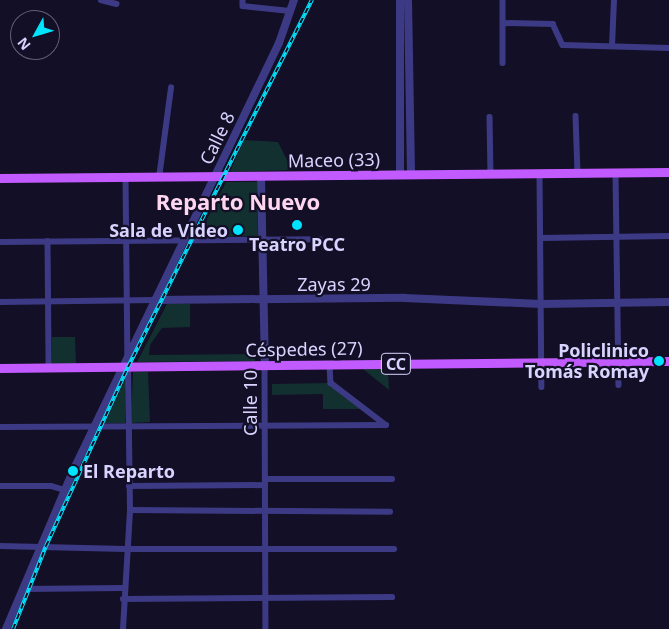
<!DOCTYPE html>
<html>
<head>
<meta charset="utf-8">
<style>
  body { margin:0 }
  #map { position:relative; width:669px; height:629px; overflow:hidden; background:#130f26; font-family:"Noto Sans",sans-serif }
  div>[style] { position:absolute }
  .green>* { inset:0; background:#12302f }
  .minor>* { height:5.5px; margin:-2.75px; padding:0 2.75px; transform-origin:2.75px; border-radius:2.75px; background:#3d3a85 }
  .tertiary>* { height:8px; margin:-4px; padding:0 4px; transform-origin:4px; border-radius:4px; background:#3d3a85 }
  .primary>* { height:9px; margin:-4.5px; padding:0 4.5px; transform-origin:4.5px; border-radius:4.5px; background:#c25bff }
  .rail>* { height:4px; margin-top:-2px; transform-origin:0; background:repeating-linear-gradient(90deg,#130f26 0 5.5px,#00e5ff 0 11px); box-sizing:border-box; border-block:1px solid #00e5ff }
  .dots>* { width:14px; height:14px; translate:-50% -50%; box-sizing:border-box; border:2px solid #130f26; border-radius:50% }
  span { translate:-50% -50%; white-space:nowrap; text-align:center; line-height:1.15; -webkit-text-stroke:4.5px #130f26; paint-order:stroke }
  .shield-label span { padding:1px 4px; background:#130f26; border:1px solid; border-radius:4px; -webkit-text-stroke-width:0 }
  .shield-label { font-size:16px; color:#d9d4ff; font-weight:700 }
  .street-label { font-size:18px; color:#d9d4ff }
  .poi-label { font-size:18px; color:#d9d4ff; font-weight:700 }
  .right { translate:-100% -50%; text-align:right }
  .left { translate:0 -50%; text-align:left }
  .district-label { font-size:22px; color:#ffd6f0; font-weight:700 }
  .north { position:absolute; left:10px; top:10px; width:50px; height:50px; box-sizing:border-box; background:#130f26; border:1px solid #625e7d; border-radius:50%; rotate:231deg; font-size:14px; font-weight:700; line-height:20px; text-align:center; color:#d9d4ff }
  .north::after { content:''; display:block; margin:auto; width:18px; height:22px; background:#00e5ff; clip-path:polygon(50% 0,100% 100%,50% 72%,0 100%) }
</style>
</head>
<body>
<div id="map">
  <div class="green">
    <div style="clip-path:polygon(244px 140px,278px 142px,292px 170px,230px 172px)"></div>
    <div style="clip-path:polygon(226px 182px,257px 182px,258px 236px,198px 237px)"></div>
    <div style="clip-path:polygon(167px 304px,190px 304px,190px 327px,162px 328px,150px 345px,149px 355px,255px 354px,255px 361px,137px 362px)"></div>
    <div style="clip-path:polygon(52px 337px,75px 337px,76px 364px,52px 364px)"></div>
    <div style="clip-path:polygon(363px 369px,388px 369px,389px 390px)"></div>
    <div style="clip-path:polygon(133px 372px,148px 372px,150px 422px,131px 423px)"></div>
    <div style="clip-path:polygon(126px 378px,125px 423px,105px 423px)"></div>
    <div style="clip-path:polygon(329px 383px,363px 409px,323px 409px,323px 394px,272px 395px,272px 384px)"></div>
  </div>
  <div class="minor">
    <div style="left:101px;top:0;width:16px;rotate:14deg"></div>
    <div style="left:243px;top:0;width:6px;rotate:90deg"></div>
    <div style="left:243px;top:6px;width:47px;rotate:6.1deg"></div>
    <div style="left:503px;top:0;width:63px;rotate:90deg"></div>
    <div style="left:503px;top:23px;width:50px;rotate:1.1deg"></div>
    <div style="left:553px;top:24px;width:23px;rotate:65deg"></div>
    <div style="left:563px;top:45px;width:106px;rotate:1.6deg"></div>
    <div style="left:612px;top:46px;width:46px;rotate:-87.5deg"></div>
    <div style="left:576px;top:116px;width:57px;rotate:88deg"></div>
    <div style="left:490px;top:117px;width:57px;rotate:89deg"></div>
    <div style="left:616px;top:173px;width:212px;rotate:89.2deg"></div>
    <div style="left:540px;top:174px;width:213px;rotate:89.5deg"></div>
    <div style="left:126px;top:178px;width:178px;rotate:89.4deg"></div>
    <div style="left:159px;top:178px;width:91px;rotate:-82.4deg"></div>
    <div style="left:541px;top:238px;width:128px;rotate:-0.9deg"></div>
    <div style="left:48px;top:241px;width:127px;rotate:89.5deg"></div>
    <div style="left:0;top:242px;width:320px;rotate:-0.5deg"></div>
    <div style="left:0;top:302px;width:155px;rotate:-0.7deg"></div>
    <div style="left:265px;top:365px;width:264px;rotate:89.8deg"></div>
    <div style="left:330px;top:365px;width:18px;rotate:87deg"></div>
    <div style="left:331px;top:383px;width:69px;rotate:37.4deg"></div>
    <div style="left:0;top:427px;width:386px;rotate:-0.3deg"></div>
    <div style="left:265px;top:479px;width:127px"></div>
    <div style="left:0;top:486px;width:51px"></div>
    <div style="left:51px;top:486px;width:15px;rotate:16deg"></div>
    <div style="left:129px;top:486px;width:136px;rotate:-0.4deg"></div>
    <div style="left:130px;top:510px;width:260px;rotate:0.4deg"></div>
    <div style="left:0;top:546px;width:125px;rotate:1.4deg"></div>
    <div style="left:125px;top:549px;width:269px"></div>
    <div style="left:23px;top:589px;width:100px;rotate:-0.6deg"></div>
    <div style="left:123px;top:599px;width:269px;rotate:-0.4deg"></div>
    <div style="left:123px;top:629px;width:119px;rotate:-86.6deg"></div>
    <div style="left:130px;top:510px;width:145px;rotate:-90.8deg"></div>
  </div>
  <div class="tertiary">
    <div style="left:400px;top:0;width:175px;rotate:90deg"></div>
    <div style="left:408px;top:0;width:175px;rotate:89deg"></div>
    <div style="left:261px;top:177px;width:188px;rotate:88.8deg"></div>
    <div style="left:155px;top:300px;width:249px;rotate:-0.5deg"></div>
    <div style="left:404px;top:298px;width:137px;rotate:2.5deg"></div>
    <div style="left:541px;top:304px;width:128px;rotate:-0.9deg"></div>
    <div style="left:6px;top:629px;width:172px;rotate:-67deg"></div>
    <div style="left:73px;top:471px;width:475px;rotate:-64.3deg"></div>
    <div style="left:279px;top:43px;width:46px;rotate:-70.8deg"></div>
  </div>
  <div class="primary">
    <div style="left:0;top:178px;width:669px;rotate:-0.51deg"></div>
    <div style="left:0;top:368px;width:669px;rotate:-0.6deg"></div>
  </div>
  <div class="rail">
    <div style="left:13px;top:629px;width:89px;rotate:-68.3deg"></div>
    <div style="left:46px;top:546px;width:197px;rotate:-65.4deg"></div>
    <div style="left:128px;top:367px;width:411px;rotate:-63.4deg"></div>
  </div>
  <div class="dots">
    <div style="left:297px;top:225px;background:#00e5ff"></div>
    <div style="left:238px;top:230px;background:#00e5ff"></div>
    <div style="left:659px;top:361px;background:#00e5ff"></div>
    <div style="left:73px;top:471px;background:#00e5ff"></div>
  </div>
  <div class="shield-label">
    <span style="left:396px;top:364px">CC</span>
  </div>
  <div class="street-label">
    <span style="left:217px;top:138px;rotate:-64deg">Calle 8</span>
    <span style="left:334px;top:160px;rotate:-1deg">Maceo (33)</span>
    <span style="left:334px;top:284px">Zayas 29</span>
    <span style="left:304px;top:349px;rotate:-1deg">Céspedes (27)</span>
    <span style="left:250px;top:403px;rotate:-90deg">Calle 10</span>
  </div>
  <div class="poi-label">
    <span class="right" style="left:228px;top:230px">Sala de Video</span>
    <span style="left:297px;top:244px">Teatro PCC</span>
    <span class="right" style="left:649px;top:361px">Policlinico<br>Tomás Romay</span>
    <span class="left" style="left:83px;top:471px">El Reparto</span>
  </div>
  <div class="district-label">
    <span style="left:238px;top:202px">Reparto Nuevo</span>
  </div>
  <div class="north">N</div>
</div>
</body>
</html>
